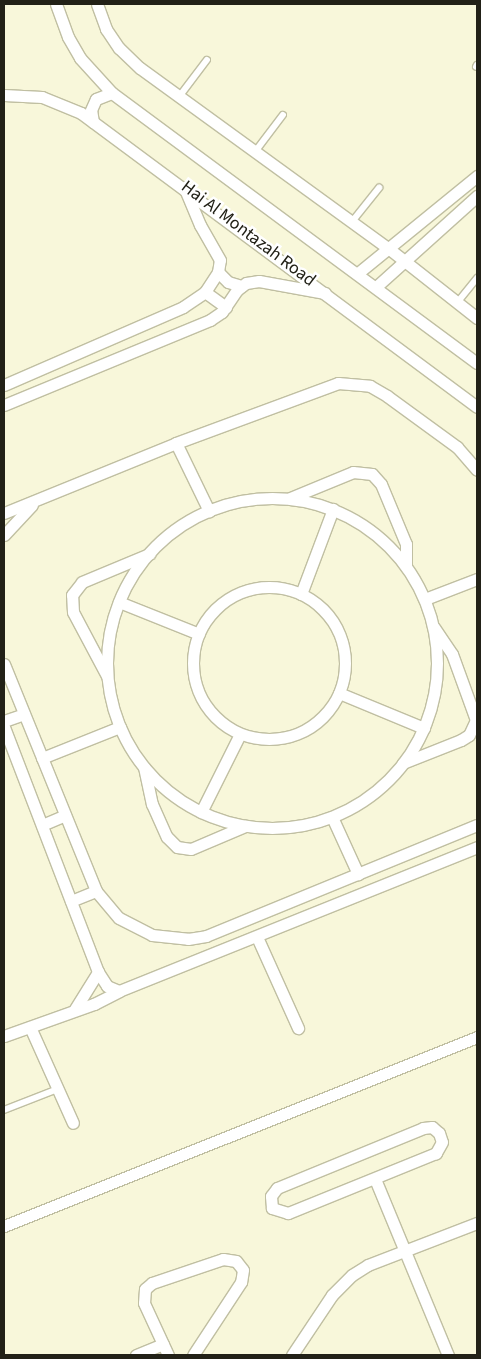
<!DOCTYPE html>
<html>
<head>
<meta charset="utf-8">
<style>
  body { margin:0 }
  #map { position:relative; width:481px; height:1359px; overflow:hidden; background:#f8f7da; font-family:"Source Sans 3",sans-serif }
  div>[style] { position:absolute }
  .roads { filter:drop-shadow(1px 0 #c0bfa2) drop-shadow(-1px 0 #c0bfa2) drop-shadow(0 1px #c0bfa2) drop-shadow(0 -1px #c0bfa2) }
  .lane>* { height:5.5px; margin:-2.75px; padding:0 2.75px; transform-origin:2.75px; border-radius:2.75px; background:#fff }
  .street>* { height:11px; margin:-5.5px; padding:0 5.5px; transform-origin:5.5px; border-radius:5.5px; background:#fff }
  .street>.ring { margin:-5.5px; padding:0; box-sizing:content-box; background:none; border:11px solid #fff; border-radius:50% }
  span { translate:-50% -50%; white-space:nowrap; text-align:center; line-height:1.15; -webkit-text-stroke:5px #fff; paint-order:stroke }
  .street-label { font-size:18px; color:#222117 }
  .frame { position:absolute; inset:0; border:5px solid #222117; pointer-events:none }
</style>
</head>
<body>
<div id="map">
  <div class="roads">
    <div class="lane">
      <div style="left:476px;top:67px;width:2px;rotate:-63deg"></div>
      <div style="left:179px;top:97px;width:46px;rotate:-52.9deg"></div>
      <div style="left:255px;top:152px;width:46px;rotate:-52.9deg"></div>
      <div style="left:351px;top:223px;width:45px;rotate:-51.3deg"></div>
      <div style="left:457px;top:303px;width:32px;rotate:-51deg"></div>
      <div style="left:4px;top:1110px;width:58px;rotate:-21.3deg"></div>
    </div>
    <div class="street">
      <div style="left:56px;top:4px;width:35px;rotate:70deg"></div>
      <div style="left:68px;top:37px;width:24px;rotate:60deg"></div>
      <div style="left:80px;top:58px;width:47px;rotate:47.6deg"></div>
      <div style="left:112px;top:93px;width:454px;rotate:36.5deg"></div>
      <div style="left:97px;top:4px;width:27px;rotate:70deg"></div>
      <div style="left:106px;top:29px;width:23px;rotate:56deg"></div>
      <div style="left:119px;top:48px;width:29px;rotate:44deg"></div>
      <div style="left:140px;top:68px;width:306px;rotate:36deg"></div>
      <div style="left:388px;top:248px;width:113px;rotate:38.2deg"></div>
      <div style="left:4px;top:95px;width:38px;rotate:3deg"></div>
      <div style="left:42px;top:97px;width:42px;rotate:22.3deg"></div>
      <div style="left:81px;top:113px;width:493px;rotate:36.6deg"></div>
      <div style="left:93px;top:122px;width:12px;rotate:-99deg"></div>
      <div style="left:91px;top:110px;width:12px;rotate:-66deg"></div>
      <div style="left:96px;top:99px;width:17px;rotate:-21deg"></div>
      <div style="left:218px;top:272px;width:14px;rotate:45deg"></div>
      <div style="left:228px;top:282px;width:14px;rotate:17deg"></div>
      <div style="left:358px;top:273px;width:154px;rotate:-39.2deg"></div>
      <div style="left:377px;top:286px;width:135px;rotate:-42deg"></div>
      <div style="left:205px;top:292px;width:26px;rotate:36deg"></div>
      <div style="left:4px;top:385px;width:195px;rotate:-23.5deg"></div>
      <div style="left:183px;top:307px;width:27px;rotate:-34deg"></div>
      <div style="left:205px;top:292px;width:24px;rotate:-57deg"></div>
      <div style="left:218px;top:272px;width:12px;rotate:-81deg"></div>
      <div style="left:220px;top:260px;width:40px;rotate:-119.7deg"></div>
      <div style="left:200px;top:225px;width:41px;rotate:-112.8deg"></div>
      <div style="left:4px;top:405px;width:223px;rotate:-22.4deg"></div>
      <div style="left:210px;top:320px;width:14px;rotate:-34deg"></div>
      <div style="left:222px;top:312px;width:27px;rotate:-56deg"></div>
      <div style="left:237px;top:290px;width:11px;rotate:-38deg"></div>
      <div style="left:246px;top:283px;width:13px;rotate:-9deg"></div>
      <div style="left:259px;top:281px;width:67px;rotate:10.3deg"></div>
      <div style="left:176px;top:443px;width:76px;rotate:64.1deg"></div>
      <div style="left:290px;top:498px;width:68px;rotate:-22.4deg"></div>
      <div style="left:353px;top:472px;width:19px;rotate:6deg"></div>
      <div style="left:372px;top:474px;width:13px;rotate:48deg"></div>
      <div style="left:381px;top:484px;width:65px;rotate:67.4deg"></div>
      <div style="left:406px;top:544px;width:21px;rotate:90deg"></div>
      <div class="ring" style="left:107px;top:498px;width:319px;height:319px"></div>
      <div style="left:4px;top:513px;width:186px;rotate:-22.1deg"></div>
      <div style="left:176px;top:443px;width:173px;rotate:-20.3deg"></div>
      <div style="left:338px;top:383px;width:32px;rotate:5deg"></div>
      <div style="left:370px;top:386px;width:20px;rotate:30deg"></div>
      <div style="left:387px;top:396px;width:87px;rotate:36.1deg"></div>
      <div style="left:457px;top:447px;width:30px;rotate:49deg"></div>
      <div style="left:4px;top:535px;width:41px;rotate:-47deg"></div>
      <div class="ring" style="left:193px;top:587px;width:141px;height:141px"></div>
      <div style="left:301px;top:594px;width:91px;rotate:-69.4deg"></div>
      <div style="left:425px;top:599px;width:56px;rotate:-21deg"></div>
      <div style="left:119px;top:602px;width:86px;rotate:21.8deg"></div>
      <div style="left:4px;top:664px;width:245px;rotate:67.9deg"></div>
      <div style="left:96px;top:891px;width:35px;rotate:50deg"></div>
      <div style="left:119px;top:918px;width:37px;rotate:27deg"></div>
      <div style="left:152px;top:935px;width:36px;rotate:6deg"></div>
      <div style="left:188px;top:939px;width:18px;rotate:-9deg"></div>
      <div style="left:206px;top:936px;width:293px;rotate:-22.3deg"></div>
      <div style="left:107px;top:676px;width:72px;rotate:-118deg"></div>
      <div style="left:73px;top:612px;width:17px;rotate:-93deg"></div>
      <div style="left:72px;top:595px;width:16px;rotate:-52deg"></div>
      <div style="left:82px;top:582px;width:73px;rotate:-22.7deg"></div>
      <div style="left:339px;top:693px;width:92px;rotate:22.4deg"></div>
      <div style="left:4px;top:721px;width:21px;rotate:-19deg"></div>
      <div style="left:4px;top:727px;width:262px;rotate:69deg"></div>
      <div style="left:98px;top:972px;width:17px;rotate:57deg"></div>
      <div style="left:107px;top:986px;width:13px;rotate:23deg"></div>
      <div style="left:119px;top:991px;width:386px;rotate:-21.9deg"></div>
      <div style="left:42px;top:758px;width:84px;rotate:-21.7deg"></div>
      <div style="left:403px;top:763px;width:62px;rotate:-21.6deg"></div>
      <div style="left:461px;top:740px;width:9px;rotate:-32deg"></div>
      <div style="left:469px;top:735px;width:17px;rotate:-65deg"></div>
      <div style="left:476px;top:720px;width:70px;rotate:-110deg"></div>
      <div style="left:452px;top:654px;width:32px;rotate:-124deg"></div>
      <div style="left:144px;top:767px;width:38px;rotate:78deg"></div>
      <div style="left:152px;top:804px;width:36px;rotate:66deg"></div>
      <div style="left:167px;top:837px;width:14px;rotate:45deg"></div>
      <div style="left:177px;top:847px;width:14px;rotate:8deg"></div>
      <div style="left:191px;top:849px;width:59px;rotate:-23.1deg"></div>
      <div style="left:201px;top:812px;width:87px;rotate:-63.4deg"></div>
      <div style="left:332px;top:817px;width:63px;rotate:65.5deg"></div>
      <div style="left:42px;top:825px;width:25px;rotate:-23deg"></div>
      <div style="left:71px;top:901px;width:27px;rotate:-22deg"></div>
      <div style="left:257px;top:937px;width:100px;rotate:65.7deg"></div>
      <div style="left:75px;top:1009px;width:44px;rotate:-58.1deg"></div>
      <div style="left:30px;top:1027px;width:105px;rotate:65.9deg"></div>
      <div style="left:4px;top:1036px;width:96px;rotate:-19.6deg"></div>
      <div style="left:94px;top:1004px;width:28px;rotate:-27deg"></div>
      <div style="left:432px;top:1127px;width:9px;rotate:41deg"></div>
      <div style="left:439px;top:1133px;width:9px;rotate:72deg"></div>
      <div style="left:442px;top:1142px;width:13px;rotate:119deg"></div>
      <div style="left:436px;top:1153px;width:160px;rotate:157.9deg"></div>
      <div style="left:288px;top:1213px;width:17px;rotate:-163deg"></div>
      <div style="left:272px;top:1208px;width:12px;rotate:-95deg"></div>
      <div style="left:271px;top:1196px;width:10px;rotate:-53deg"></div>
      <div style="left:277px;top:1188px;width:158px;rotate:-22.3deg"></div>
      <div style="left:423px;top:1128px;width:9px;rotate:-6deg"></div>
      <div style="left:375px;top:1179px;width:191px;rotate:67.5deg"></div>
      <div style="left:4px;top:1226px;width:509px;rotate:-21.78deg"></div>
      <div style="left:136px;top:1355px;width:29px;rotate:-22deg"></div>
      <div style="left:168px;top:1355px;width:57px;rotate:-114.8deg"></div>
      <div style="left:144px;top:1303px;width:14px;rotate:-86deg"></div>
      <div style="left:145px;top:1289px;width:9px;rotate:-41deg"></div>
      <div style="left:152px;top:1283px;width:75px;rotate:-18.7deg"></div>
      <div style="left:223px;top:1259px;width:13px;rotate:9deg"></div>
      <div style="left:236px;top:1261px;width:11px;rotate:52deg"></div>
      <div style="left:243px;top:1270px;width:12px;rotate:99deg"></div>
      <div style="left:241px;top:1282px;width:87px;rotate:123.3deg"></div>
      <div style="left:292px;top:1355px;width:72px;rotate:-56.3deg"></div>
      <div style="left:332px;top:1295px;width:28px;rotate:-45deg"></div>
      <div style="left:352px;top:1275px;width:19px;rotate:-32deg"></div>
      <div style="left:368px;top:1265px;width:117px;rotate:-21.1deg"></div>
    </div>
  </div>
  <div class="street-label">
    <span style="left:248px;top:234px;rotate:37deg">Hai Al Montazah Road</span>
  </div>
  <div class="frame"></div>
</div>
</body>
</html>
